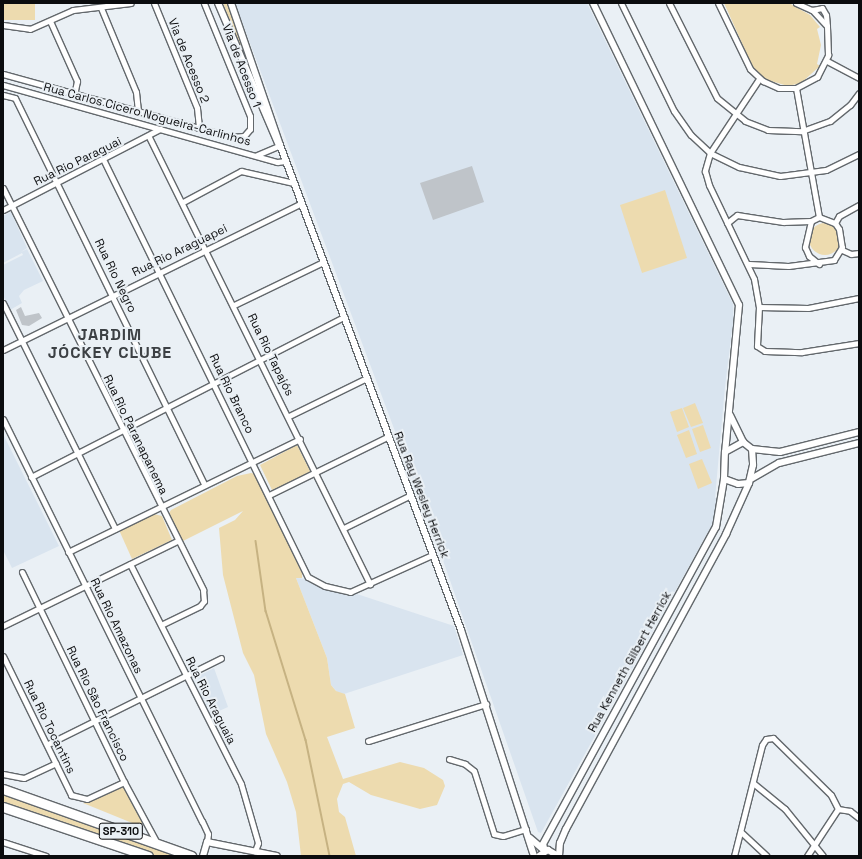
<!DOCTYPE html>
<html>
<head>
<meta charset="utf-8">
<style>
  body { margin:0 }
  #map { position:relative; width:862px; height:859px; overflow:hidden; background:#eaf0f5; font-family:"Space Grotesk",sans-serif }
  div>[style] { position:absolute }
  .built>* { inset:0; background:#d9e4ef }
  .green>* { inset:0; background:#eddbaf }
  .round { border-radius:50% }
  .stream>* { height:1.5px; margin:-0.75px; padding:0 0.75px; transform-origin:0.75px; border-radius:0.75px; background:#c6b282 }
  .building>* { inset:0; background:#bfc4c9 }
  .roads { filter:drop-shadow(1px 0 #63686c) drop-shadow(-1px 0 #63686c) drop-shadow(0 1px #63686c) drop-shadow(0 -1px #63686c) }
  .minor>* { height:5px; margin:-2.5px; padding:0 2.5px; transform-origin:2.5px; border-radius:2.5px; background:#fff }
  .tertiary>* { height:6px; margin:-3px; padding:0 3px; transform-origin:3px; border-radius:3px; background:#fff }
  .motorway>* { height:9px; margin:-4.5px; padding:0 4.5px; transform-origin:4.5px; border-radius:4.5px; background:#fff }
  span { translate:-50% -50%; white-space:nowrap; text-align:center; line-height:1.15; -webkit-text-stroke:4px #eaf0f5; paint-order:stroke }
  .shield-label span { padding:1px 3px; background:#eaf0f5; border:1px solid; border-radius:3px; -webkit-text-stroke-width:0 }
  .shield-label { font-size:11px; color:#0b0c0e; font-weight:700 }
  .street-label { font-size:12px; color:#0b0c0e }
  .district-label { font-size:16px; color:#3c4044; font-weight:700; letter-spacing:1px }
  .frame { position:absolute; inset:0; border:4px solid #0b0c0e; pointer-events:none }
</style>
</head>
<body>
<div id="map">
  <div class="built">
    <div style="clip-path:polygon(235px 3px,587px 3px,733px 304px,734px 330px,732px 330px,725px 387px,715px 498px,718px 498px,713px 523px,541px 833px,538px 832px,439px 549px)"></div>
    <div style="clip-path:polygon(11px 212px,27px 248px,21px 252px,27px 249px,43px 281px,24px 290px,19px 296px,22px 303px,10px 310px,3px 295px,3px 265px,23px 255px,22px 253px,3px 263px,3px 216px)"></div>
    <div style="clip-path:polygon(3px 434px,59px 546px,12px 568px,3px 550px)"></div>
    <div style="clip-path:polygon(296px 578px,307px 579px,348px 596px,357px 594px,454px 626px,463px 655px,344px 694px,338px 693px,331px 685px,327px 658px)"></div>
    <div style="clip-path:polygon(214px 668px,228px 707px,208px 716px,191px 680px)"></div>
  </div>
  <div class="green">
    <div style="clip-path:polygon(4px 3px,35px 3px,35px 20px,4px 20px)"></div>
    <div style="clip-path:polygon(223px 3px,228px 3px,258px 86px,256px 87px)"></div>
    <div style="clip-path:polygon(724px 3px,789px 3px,810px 15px,820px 27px,817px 29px,821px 45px,817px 64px,820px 66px,801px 83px,788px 86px,764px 79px,754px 70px)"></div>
    <div style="clip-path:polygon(665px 190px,687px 258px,642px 273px,620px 205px)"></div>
    <div class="round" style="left:809px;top:223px;width:32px;height:32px"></div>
    <div style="clip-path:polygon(695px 403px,703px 423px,691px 427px,683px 408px)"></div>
    <div style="clip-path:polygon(682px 408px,689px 427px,677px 432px,670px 412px)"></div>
    <div style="clip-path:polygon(703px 425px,711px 448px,700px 452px,692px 429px)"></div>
    <div style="clip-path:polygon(689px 430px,697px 454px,686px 458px,677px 435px)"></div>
    <div style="clip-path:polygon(297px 445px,311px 473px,272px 490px,260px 465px)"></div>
    <div style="clip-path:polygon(702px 459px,712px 483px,698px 489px,689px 464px)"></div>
    <div style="clip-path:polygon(251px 473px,255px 474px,302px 573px,302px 578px,296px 578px,327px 658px,331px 685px,336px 691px,345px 694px,355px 728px,327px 737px,343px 779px,400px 762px,424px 768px,443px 780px,445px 786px,437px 805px,420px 809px,371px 795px,349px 782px,343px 784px,337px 799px,339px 812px,345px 817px,356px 856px,301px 856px,296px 812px,287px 782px,266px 734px,254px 675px,243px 653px,223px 575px,219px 528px,235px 520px,243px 511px,181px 542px,168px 515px,171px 510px,237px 476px)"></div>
    <div style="clip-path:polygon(154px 514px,162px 516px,172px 540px,132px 559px,119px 530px)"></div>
    <div style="clip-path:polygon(124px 787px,142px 820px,142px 827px,83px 803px)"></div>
    <div style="clip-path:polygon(3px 795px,182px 856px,156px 856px,3px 805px)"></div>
  </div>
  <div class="stream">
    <div style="left:256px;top:541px;width:71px;rotate:81.9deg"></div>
    <div style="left:266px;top:611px;width:135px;rotate:72.8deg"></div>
    <div style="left:306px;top:740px;width:118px;rotate:78.3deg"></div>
  </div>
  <div class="building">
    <div style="clip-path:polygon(472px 166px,484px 202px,433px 220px,420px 183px)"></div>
    <div style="clip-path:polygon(21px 307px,25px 316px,39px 313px,42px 318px,29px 326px,22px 325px,16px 310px)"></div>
  </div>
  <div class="roads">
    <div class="minor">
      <div style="left:154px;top:3px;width:113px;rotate:67.7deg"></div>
      <div style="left:197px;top:108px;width:20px;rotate:84deg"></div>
      <div style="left:621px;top:3px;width:120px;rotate:63.9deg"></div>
      <div style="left:674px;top:111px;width:29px;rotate:55deg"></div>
      <div style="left:691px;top:135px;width:26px;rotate:43deg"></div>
      <div style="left:710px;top:153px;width:32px;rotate:26deg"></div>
      <div style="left:739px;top:167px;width:42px;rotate:12.4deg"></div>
      <div style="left:780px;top:176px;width:46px;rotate:-7.4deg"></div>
      <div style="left:826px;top:170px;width:37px;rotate:-26deg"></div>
      <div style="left:669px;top:3px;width:106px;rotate:63.2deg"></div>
      <div style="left:717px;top:98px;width:36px;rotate:39deg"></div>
      <div style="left:745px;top:121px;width:25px;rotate:21deg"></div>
      <div style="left:768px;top:130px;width:34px;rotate:2deg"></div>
      <div style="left:802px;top:131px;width:30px;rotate:-20deg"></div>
      <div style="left:830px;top:121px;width:26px;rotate:-39deg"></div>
      <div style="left:850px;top:105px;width:15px;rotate:-53deg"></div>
      <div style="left:718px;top:3px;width:73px;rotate:64.1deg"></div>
      <div style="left:750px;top:69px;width:18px;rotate:43deg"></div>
      <div style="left:763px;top:81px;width:17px;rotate:24deg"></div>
      <div style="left:779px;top:88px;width:17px"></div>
      <div style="left:796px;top:88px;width:24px;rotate:-28deg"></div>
      <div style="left:817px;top:77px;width:25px;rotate:-63deg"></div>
      <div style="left:828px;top:55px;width:29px;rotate:-92deg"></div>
      <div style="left:796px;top:3px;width:17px;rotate:24deg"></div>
      <div style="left:101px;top:8px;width:91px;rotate:67.4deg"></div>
      <div style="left:136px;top:92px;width:20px;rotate:84deg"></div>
      <div style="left:822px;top:8px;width:8px;rotate:60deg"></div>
      <div style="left:826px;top:15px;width:11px;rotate:85deg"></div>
      <div style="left:827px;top:26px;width:22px;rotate:-133deg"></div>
      <div style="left:812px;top:10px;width:10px;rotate:-11deg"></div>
      <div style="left:50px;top:21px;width:66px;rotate:65.8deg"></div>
      <div style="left:77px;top:81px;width:14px;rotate:102deg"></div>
      <div style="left:3px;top:25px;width:27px;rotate:8deg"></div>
      <div style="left:30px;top:29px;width:47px;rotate:-23.8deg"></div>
      <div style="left:73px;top:10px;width:58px;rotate:-6.9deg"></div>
      <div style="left:827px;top:61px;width:36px;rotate:28deg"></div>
      <div style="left:3px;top:74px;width:237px;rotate:15.4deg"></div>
      <div style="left:231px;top:137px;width:13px;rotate:-4deg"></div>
      <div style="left:244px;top:136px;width:9px;rotate:-49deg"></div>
      <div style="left:250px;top:129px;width:13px;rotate:-90deg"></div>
      <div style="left:250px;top:116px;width:122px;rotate:-112.2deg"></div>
      <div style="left:759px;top:79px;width:89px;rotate:123.5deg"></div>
      <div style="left:710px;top:153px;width:19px;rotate:106deg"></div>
      <div style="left:705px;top:171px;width:15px;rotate:74deg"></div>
      <div style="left:709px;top:185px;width:104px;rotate:64.4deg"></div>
      <div style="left:754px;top:279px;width:28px;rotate:80deg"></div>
      <div style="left:759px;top:307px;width:39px;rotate:93deg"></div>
      <div style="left:757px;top:346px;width:9px;rotate:32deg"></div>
      <div style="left:765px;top:351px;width:37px;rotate:2deg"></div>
      <div style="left:802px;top:352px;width:58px;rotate:-9deg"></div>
      <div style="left:3px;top:85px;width:285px;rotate:15.7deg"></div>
      <div style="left:277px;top:162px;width:9px;rotate:-6deg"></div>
      <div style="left:796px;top:88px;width:131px;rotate:79.9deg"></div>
      <div style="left:3px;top:95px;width:12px;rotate:14deg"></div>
      <div style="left:15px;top:98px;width:431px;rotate:63.9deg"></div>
      <div style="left:149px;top:137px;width:499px;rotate:63.7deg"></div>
      <div style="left:257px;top:155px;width:25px;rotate:-23deg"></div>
      <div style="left:104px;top:161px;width:463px;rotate:63.9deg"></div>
      <div style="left:308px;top:577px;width:19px;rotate:28deg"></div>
      <div style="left:325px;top:586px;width:26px;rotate:13deg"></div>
      <div style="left:350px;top:592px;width:90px;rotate:-24.3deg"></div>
      <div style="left:3px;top:188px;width:449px;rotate:63.5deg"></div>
      <div style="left:203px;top:590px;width:11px;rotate:85deg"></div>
      <div style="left:204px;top:601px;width:6px;rotate:129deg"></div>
      <div style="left:200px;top:606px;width:43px;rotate:154deg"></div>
      <div style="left:183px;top:202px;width:66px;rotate:-28.1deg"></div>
      <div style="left:241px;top:171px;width:54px;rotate:12.8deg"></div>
      <div style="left:3px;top:210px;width:177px;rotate:-27.3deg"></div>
      <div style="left:811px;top:221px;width:27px;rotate:103deg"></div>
      <div style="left:805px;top:247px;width:10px;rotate:66deg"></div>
      <div style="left:809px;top:256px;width:13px;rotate:39deg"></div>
      <div style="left:727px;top:223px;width:13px;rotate:-39deg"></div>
      <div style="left:737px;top:215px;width:47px;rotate:8.7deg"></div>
      <div style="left:783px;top:222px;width:28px;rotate:-2deg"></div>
      <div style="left:811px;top:221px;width:9px;rotate:-27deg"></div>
      <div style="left:819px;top:217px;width:17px;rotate:21deg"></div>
      <div style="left:835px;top:223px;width:7px;rotate:56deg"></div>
      <div style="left:839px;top:229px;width:18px;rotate:81deg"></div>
      <div style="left:842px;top:247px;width:15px;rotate:122deg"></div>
      <div style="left:834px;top:260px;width:46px;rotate:172.6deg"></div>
      <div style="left:788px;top:266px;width:39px;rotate:-177deg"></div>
      <div style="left:835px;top:223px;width:8px;rotate:-60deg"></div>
      <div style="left:839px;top:216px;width:23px;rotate:-29deg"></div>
      <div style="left:842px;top:250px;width:10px;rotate:24deg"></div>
      <div style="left:851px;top:254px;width:8px;rotate:-7deg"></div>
      <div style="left:3px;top:303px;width:252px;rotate:63.6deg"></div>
      <div style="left:234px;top:305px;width:99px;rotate:-25.8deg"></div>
      <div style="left:759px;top:307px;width:49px;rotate:1.2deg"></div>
      <div style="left:808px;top:308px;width:52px;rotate:-11.1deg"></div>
      <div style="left:3px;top:350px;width:333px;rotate:-26.2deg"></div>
      <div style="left:289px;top:416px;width:87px;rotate:-26deg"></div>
      <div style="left:3px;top:419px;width:449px;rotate:63.7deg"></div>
      <div style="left:202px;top:821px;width:14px;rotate:65deg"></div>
      <div style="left:208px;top:834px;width:8px;rotate:97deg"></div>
      <div style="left:31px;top:477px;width:352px;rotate:-27.1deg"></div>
      <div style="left:269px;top:495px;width:131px;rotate:-26.2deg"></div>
      <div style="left:344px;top:528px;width:72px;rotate:-26.2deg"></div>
      <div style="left:68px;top:552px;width:258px;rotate:-26deg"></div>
      <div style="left:130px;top:564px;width:246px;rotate:63.2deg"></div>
      <div style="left:241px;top:784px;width:61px;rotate:73.9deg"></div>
      <div style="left:258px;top:843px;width:9px;rotate:111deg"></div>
      <div style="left:22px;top:572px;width:233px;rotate:64.1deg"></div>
      <div style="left:124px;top:782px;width:69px;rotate:61.6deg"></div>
      <div style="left:3px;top:626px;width:194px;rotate:-26deg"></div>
      <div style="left:3px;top:656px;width:155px;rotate:63.9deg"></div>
      <div style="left:71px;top:795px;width:16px;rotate:14deg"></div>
      <div style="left:87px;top:799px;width:41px;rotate:-24.7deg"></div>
      <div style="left:368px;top:741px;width:124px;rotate:-17.4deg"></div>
      <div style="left:48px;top:744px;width:193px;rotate:-26.4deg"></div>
      <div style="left:449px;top:759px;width:17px;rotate:17deg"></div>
      <div style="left:465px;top:764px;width:11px;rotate:38deg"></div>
      <div style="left:474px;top:771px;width:66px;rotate:72.4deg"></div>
      <div style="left:494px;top:834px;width:9px;rotate:13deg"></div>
      <div style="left:503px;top:836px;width:24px;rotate:-17deg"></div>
      <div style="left:3px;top:774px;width:21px;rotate:11deg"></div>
      <div style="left:24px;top:778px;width:35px;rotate:-25deg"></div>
      <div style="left:753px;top:783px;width:41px;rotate:39.1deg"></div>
      <div style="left:785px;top:809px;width:60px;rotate:51deg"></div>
      <div style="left:741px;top:832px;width:35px;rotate:43deg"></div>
      <div style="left:3px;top:842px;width:45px;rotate:18deg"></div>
      <div style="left:734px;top:856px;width:114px;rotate:-75.8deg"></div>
      <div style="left:762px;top:745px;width:7px;rotate:-56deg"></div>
      <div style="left:766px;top:739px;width:7px;rotate:-8deg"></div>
      <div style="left:773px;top:738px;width:81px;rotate:44.5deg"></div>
      <div style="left:831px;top:795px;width:16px;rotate:63deg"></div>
      <div style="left:838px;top:809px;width:12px;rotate:9deg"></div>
      <div style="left:850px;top:811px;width:11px;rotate:38deg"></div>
      <div style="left:807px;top:856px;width:56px;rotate:-56.6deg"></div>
    </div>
    <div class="tertiary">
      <div style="left:218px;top:3px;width:155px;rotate:66.8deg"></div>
      <div style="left:231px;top:3px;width:150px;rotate:71deg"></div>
      <div style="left:280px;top:145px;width:518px;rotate:69.53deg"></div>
      <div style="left:461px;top:630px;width:237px;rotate:72.1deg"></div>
      <div style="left:593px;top:3px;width:335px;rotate:64.2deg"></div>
      <div style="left:739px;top:305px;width:148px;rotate:95.4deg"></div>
      <div style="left:730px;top:415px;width:30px;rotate:64deg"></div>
      <div style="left:743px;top:442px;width:11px;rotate:38deg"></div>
      <div style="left:752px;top:449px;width:16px;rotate:86deg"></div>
      <div style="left:753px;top:465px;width:18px;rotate:103deg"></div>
      <div style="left:749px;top:483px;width:11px;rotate:175deg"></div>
      <div style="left:738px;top:484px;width:15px;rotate:-160deg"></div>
      <div style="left:724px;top:479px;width:27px;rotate:-88deg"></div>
      <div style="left:725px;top:452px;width:21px;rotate:-29deg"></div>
      <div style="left:752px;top:449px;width:28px;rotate:6deg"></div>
      <div style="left:780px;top:452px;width:81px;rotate:-14.2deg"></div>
      <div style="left:751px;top:479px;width:32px;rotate:-30deg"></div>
      <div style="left:779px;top:463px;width:82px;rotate:-14deg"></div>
      <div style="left:530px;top:838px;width:20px;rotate:41deg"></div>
      <div style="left:545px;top:851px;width:7px;rotate:-106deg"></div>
      <div style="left:543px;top:844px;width:361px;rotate:-61.4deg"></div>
      <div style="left:716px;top:527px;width:49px;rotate:-80.5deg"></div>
      <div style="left:203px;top:856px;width:15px;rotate:-74deg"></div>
      <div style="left:207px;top:842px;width:71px;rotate:11.3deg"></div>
      <div style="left:539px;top:856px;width:11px;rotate:-34deg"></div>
      <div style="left:548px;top:850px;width:12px;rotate:31deg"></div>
      <div style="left:559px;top:856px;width:13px;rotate:-86deg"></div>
      <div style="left:560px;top:843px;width:15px;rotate:-67deg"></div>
      <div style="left:566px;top:829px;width:336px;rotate:-61.5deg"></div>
      <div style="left:726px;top:534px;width:56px;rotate:-65.7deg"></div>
    </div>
    <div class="motorway">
      <div style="left:3px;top:789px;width:200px;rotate:19.6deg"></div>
      <div style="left:3px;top:807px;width:153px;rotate:18.7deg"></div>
    </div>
  </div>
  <div class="shield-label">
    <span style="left:121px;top:831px">SP-310</span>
  </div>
  <div class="street-label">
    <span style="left:188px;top:61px;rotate:68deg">Via de Acesso 2</span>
    <span style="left:241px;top:66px;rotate:69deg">Via de Acesso 1</span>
    <span style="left:147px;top:115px;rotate:15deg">Rua Carlos Cicero Nogueira-Carlinhos</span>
    <span style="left:78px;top:162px;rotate:-26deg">Rua Rio Paraguai</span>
    <span style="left:180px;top:251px;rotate:-26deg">Rua Rio Araguapei</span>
    <span style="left:115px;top:276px;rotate:64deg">Rua Rio Negro</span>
    <span style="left:270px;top:355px;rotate:64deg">Rua Rio Tapajós</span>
    <span style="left:231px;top:394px;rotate:64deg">Rua Rio Branco</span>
    <span style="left:135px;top:435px;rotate:64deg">Rua Rio Paranapanema</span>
    <span style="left:421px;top:495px;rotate:69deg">Rua Ray Wesley Herrick</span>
    <span style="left:116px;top:626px;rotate:64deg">Rua Rio Amazonas</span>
    <span style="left:630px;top:662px;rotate:-61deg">Rua Kenneth Gilbert Herrick</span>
    <span style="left:210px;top:701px;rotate:63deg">Rua Rio Araguaia</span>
    <span style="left:97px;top:704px;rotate:64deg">Rua Rio São Francisco</span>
    <span style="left:49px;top:727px;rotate:64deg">Rua Rio Tocantins</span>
  </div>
  <div class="district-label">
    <span style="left:110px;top:344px">JARDIM<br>JÓCKEY CLUBE</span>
  </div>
  <div class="frame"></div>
</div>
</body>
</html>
